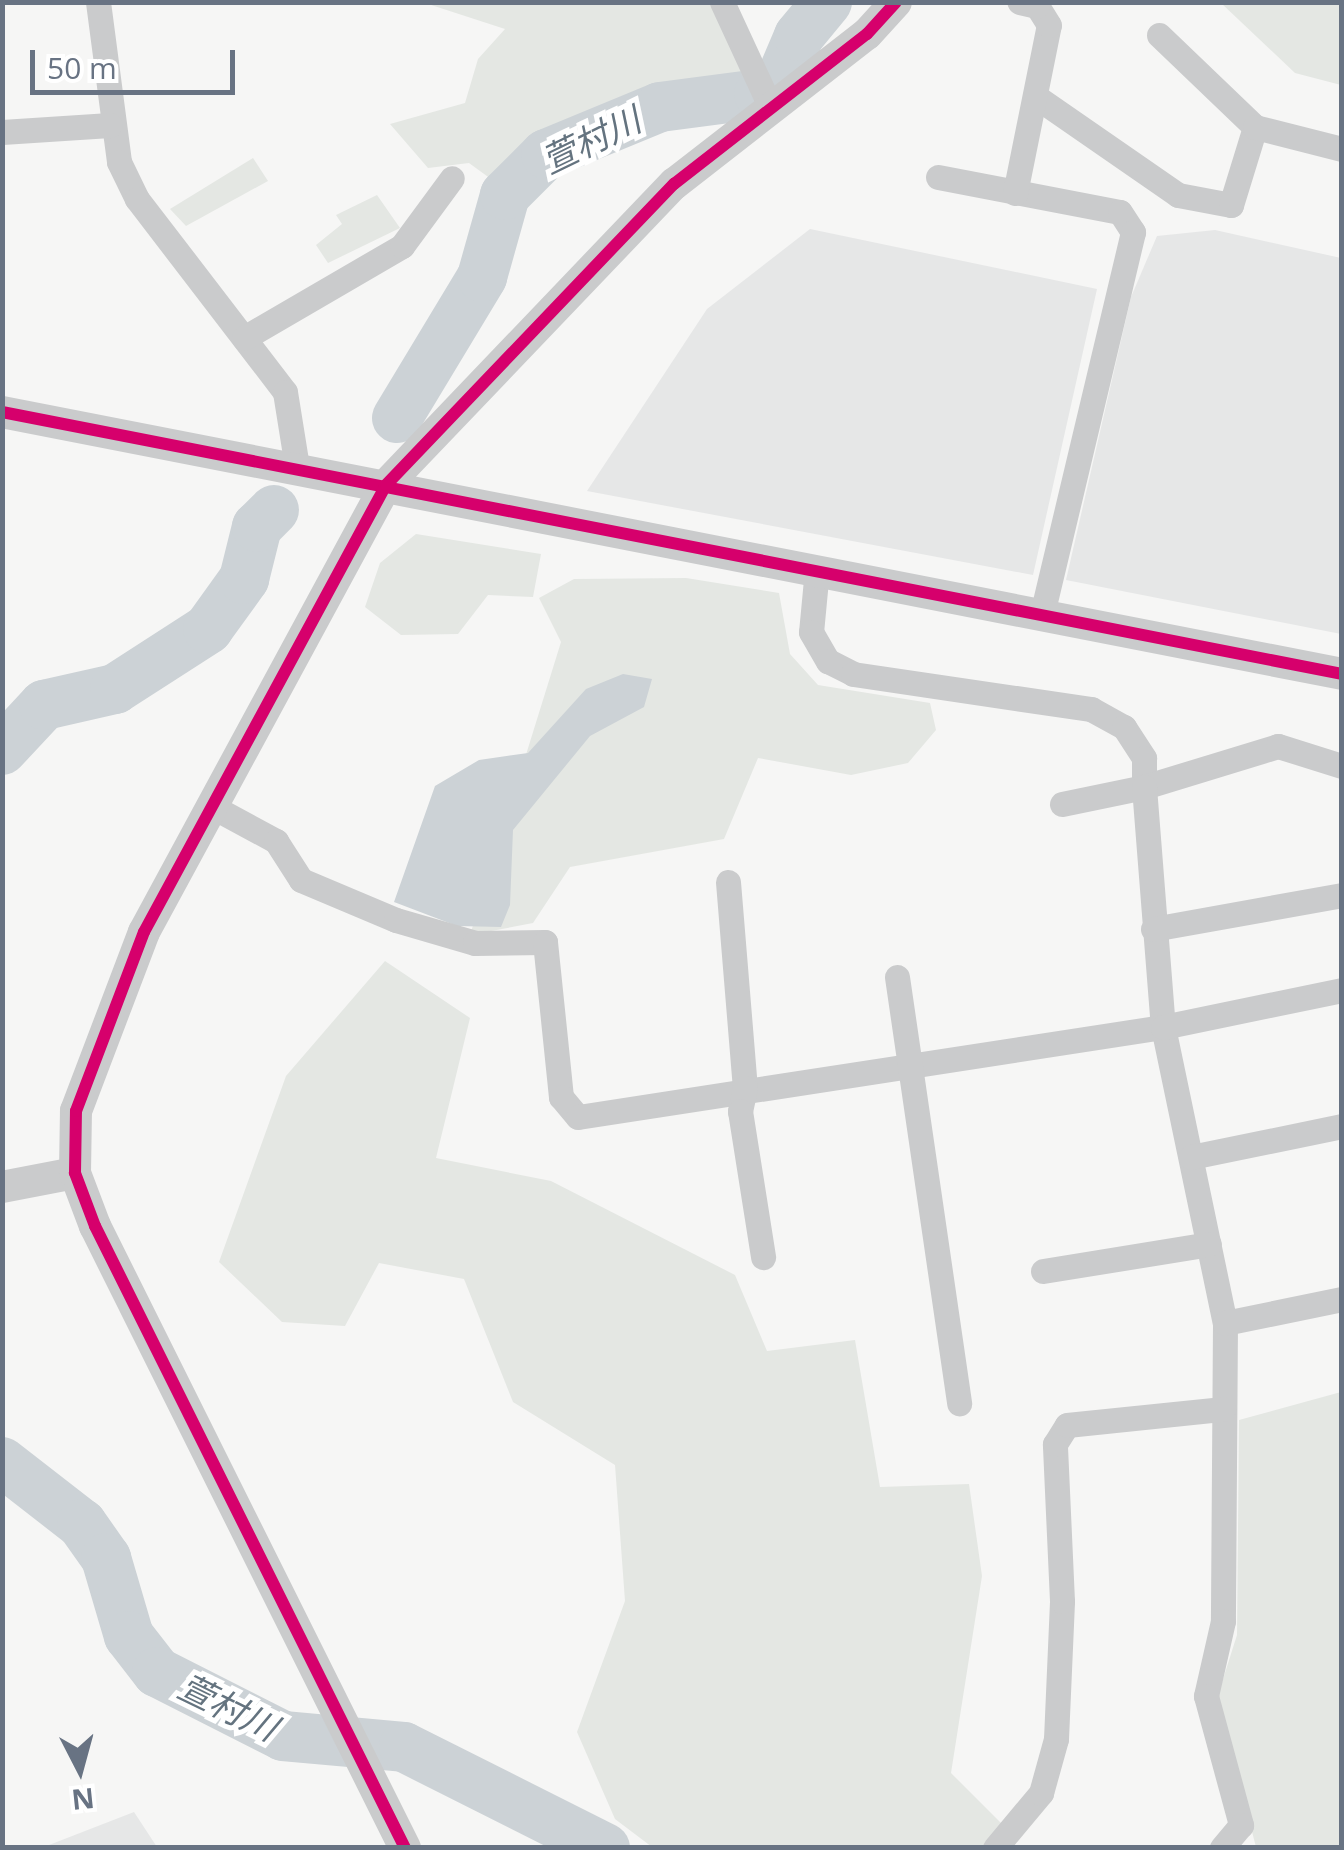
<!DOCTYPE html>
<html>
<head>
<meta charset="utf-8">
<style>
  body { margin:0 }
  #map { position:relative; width:1344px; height:1850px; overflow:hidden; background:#f6f6f5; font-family:"Open Sans","Noto Sans JP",sans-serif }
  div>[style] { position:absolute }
  .built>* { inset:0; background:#e6e7e7 }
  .green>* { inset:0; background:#e4e7e3 }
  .water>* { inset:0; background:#ccd2d6 }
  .river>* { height:50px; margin:-25px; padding:0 25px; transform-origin:25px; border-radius:25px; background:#ccd2d6 }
  .minor>* { height:25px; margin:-12.5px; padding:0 12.5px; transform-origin:12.5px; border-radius:12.5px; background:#cacbcc }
  .tertiary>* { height:32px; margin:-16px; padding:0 16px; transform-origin:16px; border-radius:16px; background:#cacbcc }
  .cycleway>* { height:12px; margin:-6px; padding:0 6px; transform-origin:6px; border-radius:6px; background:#d6006c }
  span { translate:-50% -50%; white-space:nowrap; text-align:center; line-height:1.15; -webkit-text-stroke:10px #fff; paint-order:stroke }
  .water-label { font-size:35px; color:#64737f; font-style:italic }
  .frame { position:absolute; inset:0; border:5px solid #687383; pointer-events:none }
  .north { position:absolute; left:30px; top:1720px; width:100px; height:100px; -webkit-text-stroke:8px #fff; paint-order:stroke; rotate:174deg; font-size:28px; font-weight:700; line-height:40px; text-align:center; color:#687383 }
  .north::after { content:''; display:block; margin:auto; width:35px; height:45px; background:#687383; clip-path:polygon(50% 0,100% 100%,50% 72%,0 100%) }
  .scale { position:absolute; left:30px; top:50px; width:205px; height:45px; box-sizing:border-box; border:5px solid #687383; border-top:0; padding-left:12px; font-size:30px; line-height:35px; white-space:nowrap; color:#687383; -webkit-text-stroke:8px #fff; paint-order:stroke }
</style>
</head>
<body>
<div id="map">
  <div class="built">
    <div style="clip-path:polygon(810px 229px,1097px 289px,1033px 575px,587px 491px,707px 309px)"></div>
    <div style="clip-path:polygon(1215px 230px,1341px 258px,1341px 634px,1066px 580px,1131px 297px,1157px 236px)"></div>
    <div style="clip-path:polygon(134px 1812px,157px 1847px,45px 1847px,49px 1845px)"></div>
  </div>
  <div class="green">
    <div style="clip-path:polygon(425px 3px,713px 3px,750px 84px,633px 104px,535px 151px,502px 187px,469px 163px,428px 168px,390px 124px,465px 103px,478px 59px,505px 29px)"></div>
    <div style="clip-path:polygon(1221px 3px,1341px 3px,1341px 85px,1295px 73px)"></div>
    <div style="clip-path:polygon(253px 158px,268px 181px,186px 226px,170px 209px)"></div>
    <div style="clip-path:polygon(377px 195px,400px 228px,328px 263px,316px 245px,342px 224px,336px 215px)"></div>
    <div style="clip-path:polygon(416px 534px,541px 554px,533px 597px,488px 595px,458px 634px,401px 635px,365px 607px,380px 563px)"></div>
    <div style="clip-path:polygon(686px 578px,779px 593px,790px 654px,818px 685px,930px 703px,936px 730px,908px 763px,851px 775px,758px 758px,724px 839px,570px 867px,533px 923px,470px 935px,561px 642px,539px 598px,574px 579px)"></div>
    <div style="clip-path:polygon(385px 961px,470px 1018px,436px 1158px,551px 1181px,735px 1275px,767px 1351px,855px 1340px,880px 1487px,969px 1484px,982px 1576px,951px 1773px,1004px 1826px,986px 1847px,652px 1847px,615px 1819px,577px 1732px,625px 1601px,615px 1465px,513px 1402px,464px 1279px,379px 1263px,345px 1326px,282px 1322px,219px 1262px,286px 1076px)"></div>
    <div style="clip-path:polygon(1341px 1392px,1341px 1847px,1256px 1847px,1217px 1698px,1237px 1635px,1239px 1420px)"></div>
  </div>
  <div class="water">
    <div style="clip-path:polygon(623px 674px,652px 679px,644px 707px,590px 736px,513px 830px,510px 905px,501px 927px,457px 926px,394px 902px,435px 786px,479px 760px,528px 753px,586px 689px)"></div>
  </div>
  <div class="river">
    <div style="left:397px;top:418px;width:165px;rotate:-58.9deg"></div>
    <div style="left:482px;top:277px;width:85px;rotate:-74.3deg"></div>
    <div style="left:505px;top:195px;width:58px;rotate:-45deg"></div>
    <div style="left:546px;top:154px;width:123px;rotate:-22.4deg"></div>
    <div style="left:660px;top:107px;width:100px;rotate:-7.5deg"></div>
    <div style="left:759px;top:94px;width:29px;rotate:-38deg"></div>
    <div style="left:782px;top:76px;width:43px;rotate:-67deg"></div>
    <div style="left:799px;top:36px;width:44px;rotate:-50.5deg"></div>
    <div style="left:2px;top:750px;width:62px;rotate:-47deg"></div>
    <div style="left:44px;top:705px;width:73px;rotate:-12.7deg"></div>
    <div style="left:115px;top:689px;width:111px;rotate:-32.8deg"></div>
    <div style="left:208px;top:629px;width:62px;rotate:-54.2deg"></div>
    <div style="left:244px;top:579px;width:54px;rotate:-76deg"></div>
    <div style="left:257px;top:527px;width:24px;rotate:-45deg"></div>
    <div style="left:2px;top:1462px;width:101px;rotate:37.8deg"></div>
    <div style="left:82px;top:1524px;width:42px;rotate:54.8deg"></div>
    <div style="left:106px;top:1558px;width:81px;rotate:73.6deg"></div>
    <div style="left:129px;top:1636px;width:46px;rotate:52.1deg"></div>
    <div style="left:157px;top:1672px;width:141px;rotate:26.9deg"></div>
    <div style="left:283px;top:1736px;width:121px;rotate:5.2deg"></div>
    <div style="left:404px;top:1747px;width:225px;rotate:26.7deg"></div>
  </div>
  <div class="minor">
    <div style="left:98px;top:2px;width:161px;rotate:82.5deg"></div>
    <div style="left:119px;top:162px;width:41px;rotate:64.1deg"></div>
    <div style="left:137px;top:199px;width:243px;rotate:52.5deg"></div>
    <div style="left:285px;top:392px;width:76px;rotate:80.9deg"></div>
    <div style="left:722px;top:2px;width:119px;rotate:65.2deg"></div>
    <div style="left:1035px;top:96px;width:174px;rotate:34.7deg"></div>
    <div style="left:1178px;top:195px;width:54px;rotate:10.7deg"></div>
    <div style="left:1231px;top:205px;width:82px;rotate:-72.9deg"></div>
    <div style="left:1255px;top:127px;width:133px;rotate:-136.2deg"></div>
    <div style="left:1255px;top:127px;width:90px;rotate:14.2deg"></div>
    <div style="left:2px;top:132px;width:108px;rotate:-3.7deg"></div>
    <div style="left:938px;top:177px;width:185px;rotate:10.9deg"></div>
    <div style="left:1120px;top:212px;width:24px;rotate:57deg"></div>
    <div style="left:1133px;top:232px;width:394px;rotate:103.4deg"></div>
    <div style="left:1015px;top:193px;width:171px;rotate:-78.6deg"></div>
    <div style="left:1049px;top:25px;width:22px;rotate:-122deg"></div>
    <div style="left:1037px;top:6px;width:18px;rotate:-167deg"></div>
    <div style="left:244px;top:338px;width:183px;rotate:-30.2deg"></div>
    <div style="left:402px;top:246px;width:84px;rotate:-53.7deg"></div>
    <div style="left:817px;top:569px;width:63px;rotate:95.4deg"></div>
    <div style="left:811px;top:632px;width:34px;rotate:60deg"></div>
    <div style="left:828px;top:661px;width:28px;rotate:27deg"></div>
    <div style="left:853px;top:674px;width:241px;rotate:8.4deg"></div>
    <div style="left:1091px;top:709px;width:38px;rotate:29deg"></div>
    <div style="left:1124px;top:727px;width:37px;rotate:57deg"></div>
    <div style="left:1144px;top:758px;width:29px;rotate:90deg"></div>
    <div style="left:1144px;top:787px;width:140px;rotate:-17deg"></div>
    <div style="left:1278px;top:746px;width:67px;rotate:17.4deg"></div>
    <div style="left:1062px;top:804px;width:84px;rotate:-11.7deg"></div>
    <div style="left:1144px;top:787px;width:241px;rotate:85.5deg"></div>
    <div style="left:1163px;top:1027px;width:302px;rotate:78.2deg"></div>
    <div style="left:1225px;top:1323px;width:298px;rotate:90.4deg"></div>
    <div style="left:1223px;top:1621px;width:77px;rotate:102.8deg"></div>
    <div style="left:1206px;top:1696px;width:134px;rotate:74.8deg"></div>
    <div style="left:1241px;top:1825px;width:30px;rotate:130deg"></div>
    <div style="left:213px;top:807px;width:72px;rotate:28.4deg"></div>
    <div style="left:276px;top:841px;width:46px;rotate:57.3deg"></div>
    <div style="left:301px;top:880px;width:103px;rotate:22.8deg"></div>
    <div style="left:396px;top:920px;width:82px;rotate:16.2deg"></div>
    <div style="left:475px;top:943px;width:70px;rotate:-0.8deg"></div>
    <div style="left:545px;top:942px;width:156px;rotate:84.1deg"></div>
    <div style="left:561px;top:1097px;width:26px;rotate:50deg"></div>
    <div style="left:578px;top:1117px;width:592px;rotate:-8.75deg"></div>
    <div style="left:1163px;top:1027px;width:183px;rotate:-11.7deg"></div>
    <div style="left:728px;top:882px;width:207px;rotate:85.3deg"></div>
    <div style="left:745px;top:1088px;width:24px;rotate:102deg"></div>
    <div style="left:740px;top:1111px;width:148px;rotate:81deg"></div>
    <div style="left:1153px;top:929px;width:192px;rotate:-10.2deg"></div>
    <div style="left:897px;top:977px;width:431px;rotate:81.7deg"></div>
    <div style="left:1191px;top:1157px;width:154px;rotate:-11.6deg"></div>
    <div style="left:1043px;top:1271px;width:168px;rotate:-9.2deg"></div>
    <div style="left:1225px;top:1323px;width:119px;rotate:-11.6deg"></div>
    <div style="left:995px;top:1848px;width:72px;rotate:-50.1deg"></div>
    <div style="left:1041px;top:1793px;width:56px;rotate:-74.5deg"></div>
    <div style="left:1056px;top:1739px;width:138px;rotate:-87.5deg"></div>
    <div style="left:1062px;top:1601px;width:157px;rotate:-92.6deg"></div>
    <div style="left:1055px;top:1444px;width:22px;rotate:-58deg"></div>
    <div style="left:1067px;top:1425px;width:157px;rotate:-5.9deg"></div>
  </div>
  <div class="tertiary">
    <div style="left:2px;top:412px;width:1365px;rotate:11.06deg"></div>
    <div style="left:2px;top:1187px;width:74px;rotate:-10.9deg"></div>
    <div style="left:405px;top:1848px;width:695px;rotate:-116.49deg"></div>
    <div style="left:95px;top:1226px;width:57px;rotate:-110.7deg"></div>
    <div style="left:75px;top:1173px;width:62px;rotate:-89.1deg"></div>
    <div style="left:76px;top:1111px;width:191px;rotate:-69.2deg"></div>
    <div style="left:144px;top:932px;width:508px;rotate:-61.57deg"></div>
    <div style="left:386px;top:485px;width:417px;rotate:-46.3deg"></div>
    <div style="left:674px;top:184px;width:244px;rotate:-37.9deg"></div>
    <div style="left:867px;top:34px;width:43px;rotate:-47.8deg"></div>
  </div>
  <div class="cycleway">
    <div style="left:2px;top:412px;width:1365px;rotate:11.06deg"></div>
    <div style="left:405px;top:1848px;width:695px;rotate:-116.49deg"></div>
    <div style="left:95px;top:1226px;width:57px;rotate:-110.7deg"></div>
    <div style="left:75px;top:1173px;width:62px;rotate:-89.1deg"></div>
    <div style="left:76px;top:1111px;width:191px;rotate:-69.2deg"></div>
    <div style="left:144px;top:932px;width:508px;rotate:-61.57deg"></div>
    <div style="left:386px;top:485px;width:417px;rotate:-46.3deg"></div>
    <div style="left:674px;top:184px;width:244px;rotate:-37.9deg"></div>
    <div style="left:867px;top:34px;width:43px;rotate:-47.8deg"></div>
  </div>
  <div class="water-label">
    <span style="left:591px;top:140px;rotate:-26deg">萱村川</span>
    <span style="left:228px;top:1707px;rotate:26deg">萱村川</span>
  </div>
  <div class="frame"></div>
  <div class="north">N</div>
  <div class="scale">50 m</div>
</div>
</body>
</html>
